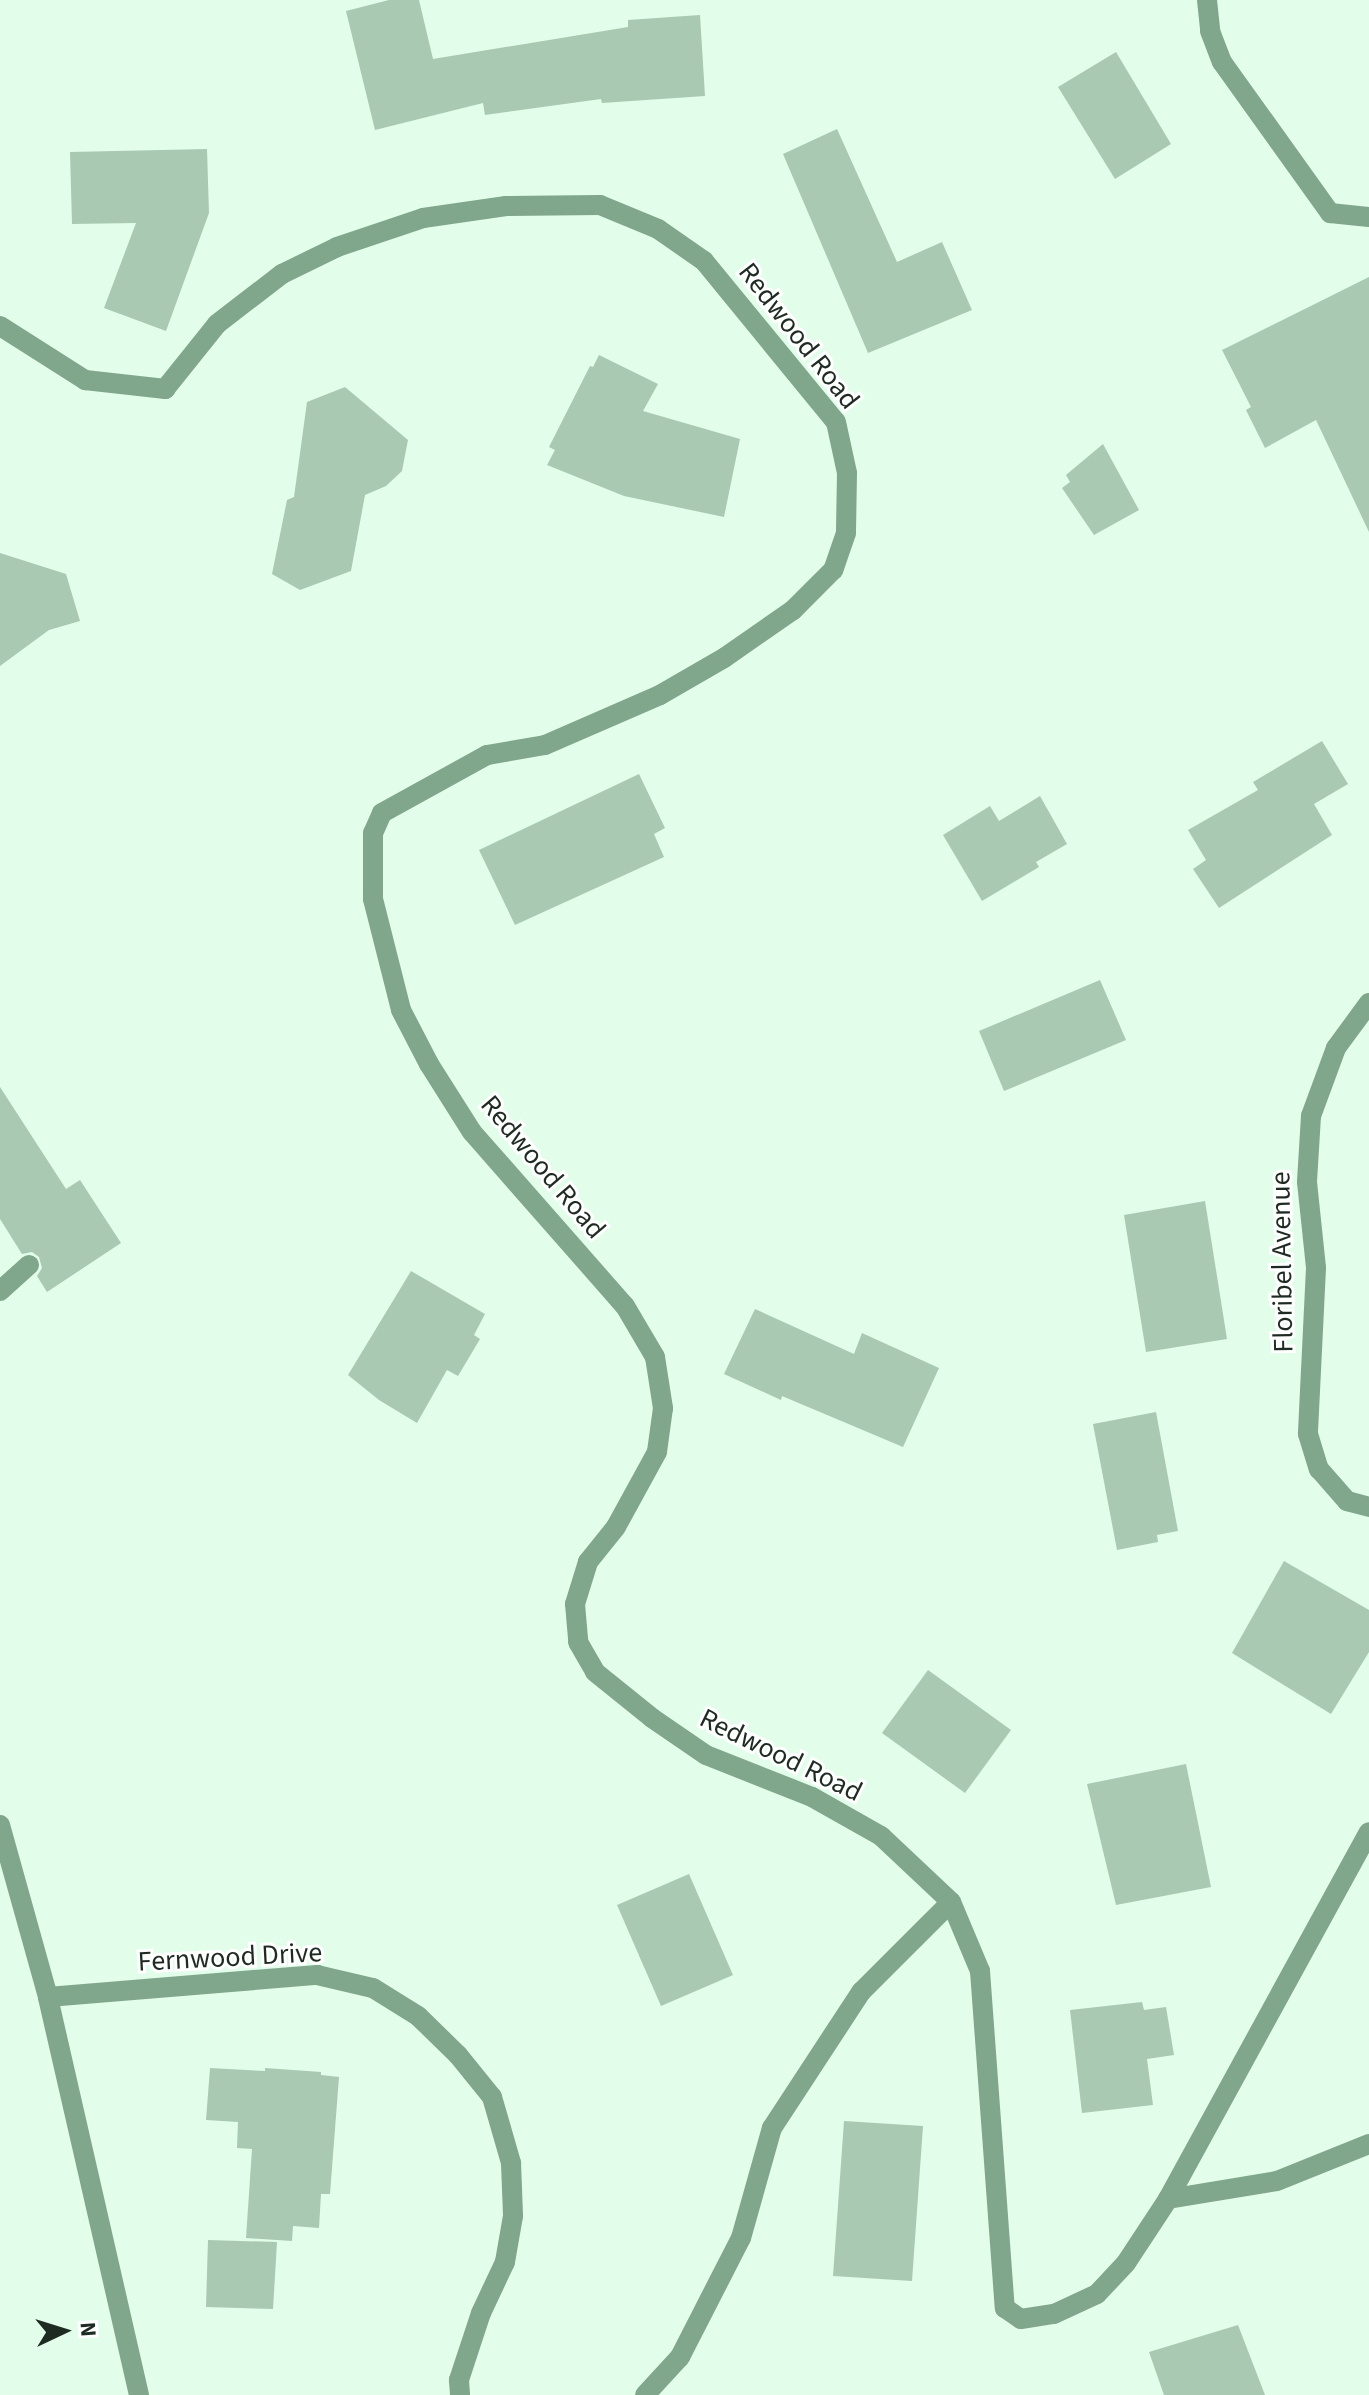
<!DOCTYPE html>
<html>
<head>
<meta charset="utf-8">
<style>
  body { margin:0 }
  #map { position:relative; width:1369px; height:2395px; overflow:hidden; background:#e2fdea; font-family:"Source Sans 3",sans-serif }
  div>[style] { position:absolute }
  .building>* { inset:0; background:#a9c9b2 }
  .street>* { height:20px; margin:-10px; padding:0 10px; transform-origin:10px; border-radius:10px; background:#80a68c }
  span { translate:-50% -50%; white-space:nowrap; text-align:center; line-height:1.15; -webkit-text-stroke:6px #fff; paint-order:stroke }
  .street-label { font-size:28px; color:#1e2b22 }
  .north { position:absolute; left:24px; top:2291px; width:80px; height:80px; -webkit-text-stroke:6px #fff; paint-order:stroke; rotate:86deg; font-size:22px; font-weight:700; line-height:32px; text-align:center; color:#1e2b22 }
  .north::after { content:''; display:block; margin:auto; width:28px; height:36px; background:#1e2b22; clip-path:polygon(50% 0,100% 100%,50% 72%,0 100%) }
</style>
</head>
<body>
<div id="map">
  <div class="building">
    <div style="clip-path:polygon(389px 0,419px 0,433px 59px,628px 27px,628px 20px,700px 15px,705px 96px,602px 103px,601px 99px,485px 115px,483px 103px,375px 130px,346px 11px)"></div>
    <div style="clip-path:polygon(1116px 52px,1171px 144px,1115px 179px,1058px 87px)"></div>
    <div style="clip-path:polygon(837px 129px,897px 262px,942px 242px,972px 310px,868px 353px,783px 154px)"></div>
    <div style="clip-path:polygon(207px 149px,209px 213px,166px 331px,104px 308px,136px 223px,72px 224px,70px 152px)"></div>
    <div style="clip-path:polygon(1369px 277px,1369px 532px,1316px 420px,1265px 448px,1246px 410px,1251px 407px,1222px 350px)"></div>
    <div style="clip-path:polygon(599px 355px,658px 384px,643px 411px,740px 439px,724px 517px,624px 496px,547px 465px,555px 450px,549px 447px,590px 366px,593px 367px)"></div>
    <div style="clip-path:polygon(345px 387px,408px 440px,402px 471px,386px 486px,365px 495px,351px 571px,300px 590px,272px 574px,287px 500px,294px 497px,307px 402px)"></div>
    <div style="clip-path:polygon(1103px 444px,1139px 510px,1094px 535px,1062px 488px,1070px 482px,1066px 475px)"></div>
    <div style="clip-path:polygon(0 553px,66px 574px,80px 621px,49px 630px,0 666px)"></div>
    <div style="clip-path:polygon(1322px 741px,1348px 784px,1314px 804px,1332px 835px,1219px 908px,1193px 869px,1206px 860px,1188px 830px,1258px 790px,1253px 782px)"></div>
    <div style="clip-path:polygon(639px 774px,665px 828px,654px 834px,664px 857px,515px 925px,479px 850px)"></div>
    <div style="clip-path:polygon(1040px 796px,1067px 844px,1036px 862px,1039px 867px,982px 901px,943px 835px,990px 806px,999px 821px)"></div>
    <div style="clip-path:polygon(1100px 980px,1126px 1040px,1004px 1091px,979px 1031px)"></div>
    <div style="clip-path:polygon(0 1087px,66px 1189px,80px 1180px,121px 1243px,47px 1292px,37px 1276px,42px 1268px,39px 1257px,32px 1252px,22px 1254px,0 1219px)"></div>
    <div style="clip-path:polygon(1205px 1201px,1227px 1339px,1146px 1352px,1124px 1215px)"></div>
    <div style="clip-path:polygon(411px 1271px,485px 1314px,474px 1335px,480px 1339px,458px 1376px,447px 1370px,417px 1423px,379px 1400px,348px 1375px)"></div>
    <div style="clip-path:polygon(755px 1309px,854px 1354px,862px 1333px,939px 1368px,903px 1447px,782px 1396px,781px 1400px,724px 1374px)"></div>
    <div style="clip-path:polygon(1156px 1412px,1178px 1531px,1157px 1535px,1158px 1542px,1117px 1550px,1093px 1424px)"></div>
    <div style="clip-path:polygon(1284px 1561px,1369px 1610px,1369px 1652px,1331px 1714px,1232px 1653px)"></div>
    <div style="clip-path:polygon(928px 1670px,1011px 1730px,965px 1793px,882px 1733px)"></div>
    <div style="clip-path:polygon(1186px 1764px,1211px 1887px,1116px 1905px,1087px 1784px)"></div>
    <div style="clip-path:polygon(689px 1874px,733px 1975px,661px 2006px,617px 1905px)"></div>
    <div style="clip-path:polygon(1142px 2002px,1144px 2010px,1166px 2007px,1174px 2055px,1147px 2059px,1153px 2105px,1082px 2113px,1070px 2010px)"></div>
    <div style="clip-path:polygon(210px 2068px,265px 2071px,265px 2068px,321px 2072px,321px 2075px,339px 2077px,330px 2194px,321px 2194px,319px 2228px,293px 2226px,292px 2241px,246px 2238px,252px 2149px,237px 2148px,238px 2122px,206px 2120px)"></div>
    <div style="clip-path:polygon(844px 2121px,923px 2126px,912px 2281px,833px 2276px)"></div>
    <div style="clip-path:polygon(208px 2240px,277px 2242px,273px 2309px,206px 2307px)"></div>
    <div style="clip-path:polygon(1238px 2325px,1265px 2395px,1164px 2395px,1149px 2352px)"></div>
  </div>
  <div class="street">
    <div style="left:1207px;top:0;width:31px;rotate:84deg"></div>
    <div style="left:1210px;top:31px;width:33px;rotate:69deg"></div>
    <div style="left:1222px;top:62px;width:186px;rotate:54.4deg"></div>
    <div style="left:1330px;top:213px;width:39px;rotate:6deg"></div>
    <div style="left:0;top:326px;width:101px;rotate:32.4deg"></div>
    <div style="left:85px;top:380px;width:81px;rotate:6.4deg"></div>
    <div style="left:165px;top:389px;width:83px;rotate:-51.3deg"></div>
    <div style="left:217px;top:324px;width:82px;rotate:-37.6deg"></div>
    <div style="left:282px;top:274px;width:61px;rotate:-26.1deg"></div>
    <div style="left:337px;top:247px;width:91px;rotate:-18.6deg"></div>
    <div style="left:423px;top:218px;width:84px;rotate:-8.2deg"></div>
    <div style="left:506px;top:206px;width:94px;rotate:-0.6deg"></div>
    <div style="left:600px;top:205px;width:63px;rotate:22.5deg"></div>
    <div style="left:658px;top:229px;width:56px;rotate:34.8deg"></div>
    <div style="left:704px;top:261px;width:208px;rotate:50.7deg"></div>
    <div style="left:836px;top:422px;width:52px;rotate:77.8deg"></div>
    <div style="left:847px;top:473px;width:60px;rotate:91deg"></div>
    <div style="left:846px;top:533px;width:39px;rotate:109deg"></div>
    <div style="left:833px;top:570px;width:57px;rotate:135deg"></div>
    <div style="left:793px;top:610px;width:84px;rotate:145.2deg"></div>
    <div style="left:724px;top:658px;width:74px;rotate:150deg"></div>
    <div style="left:660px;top:695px;width:125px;rotate:156.5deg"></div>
    <div style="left:545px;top:745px;width:59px;rotate:170.2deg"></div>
    <div style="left:487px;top:755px;width:120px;rotate:151.1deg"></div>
    <div style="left:382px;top:813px;width:22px;rotate:114deg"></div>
    <div style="left:373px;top:833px;width:66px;rotate:90deg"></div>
    <div style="left:373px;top:899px;width:114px;rotate:75.8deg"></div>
    <div style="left:401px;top:1010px;width:61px;rotate:62.6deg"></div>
    <div style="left:429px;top:1064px;width:80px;rotate:57.7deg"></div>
    <div style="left:472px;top:1132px;width:232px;rotate:48.7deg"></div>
    <div style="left:625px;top:1306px;width:59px;rotate:59.5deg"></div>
    <div style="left:655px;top:1357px;width:52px;rotate:81.1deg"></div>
    <div style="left:663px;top:1408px;width:44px;rotate:97.8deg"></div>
    <div style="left:657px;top:1452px;width:85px;rotate:118.7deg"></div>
    <div style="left:616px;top:1527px;width:45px;rotate:128.7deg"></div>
    <div style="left:588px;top:1562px;width:44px;rotate:107.2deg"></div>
    <div style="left:575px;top:1604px;width:38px;rotate:85deg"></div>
    <div style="left:578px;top:1642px;width:34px;rotate:60deg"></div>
    <div style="left:595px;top:1672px;width:73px;rotate:38.9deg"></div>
    <div style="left:652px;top:1718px;width:65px;rotate:34.4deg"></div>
    <div style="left:706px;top:1755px;width:114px;rotate:21.6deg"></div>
    <div style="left:812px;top:1797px;width:79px;rotate:29.5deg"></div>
    <div style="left:881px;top:1836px;width:96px;rotate:43.3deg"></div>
    <div style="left:951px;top:1902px;width:75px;rotate:67.2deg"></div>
    <div style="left:980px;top:1971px;width:338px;rotate:85.8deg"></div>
    <div style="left:1005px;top:2308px;width:19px;rotate:35deg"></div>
    <div style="left:1021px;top:2319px;width:33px;rotate:-9deg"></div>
    <div style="left:1054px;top:2314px;width:47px;rotate:-24.9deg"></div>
    <div style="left:1097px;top:2294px;width:42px;rotate:-46.9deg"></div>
    <div style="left:1126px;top:2263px;width:77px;rotate:-56.7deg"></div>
    <div style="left:1168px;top:2199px;width:418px;rotate:-61.3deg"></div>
    <div style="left:1369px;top:1003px;width:56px;rotate:126.3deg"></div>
    <div style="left:1336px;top:1048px;width:72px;rotate:110.2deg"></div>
    <div style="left:1311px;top:1116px;width:66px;rotate:93.5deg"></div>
    <div style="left:1307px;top:1182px;width:86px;rotate:84deg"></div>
    <div style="left:1316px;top:1268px;width:166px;rotate:92.8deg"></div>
    <div style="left:1308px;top:1434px;width:37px;rotate:73deg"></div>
    <div style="left:1319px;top:1469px;width:43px;rotate:48.8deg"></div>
    <div style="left:1347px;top:1501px;width:23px;rotate:15deg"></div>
    <div style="left:0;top:1291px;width:39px;rotate:-42deg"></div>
    <div style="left:0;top:1825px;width:179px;rotate:74.4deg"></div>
    <div style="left:1168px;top:2199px;width:110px;rotate:-9.4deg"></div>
    <div style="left:1277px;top:2181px;width:99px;rotate:-21.9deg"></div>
    <div style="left:139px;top:2395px;width:408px;rotate:-102.9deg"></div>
    <div style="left:48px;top:1997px;width:270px;rotate:-4.7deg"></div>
    <div style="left:317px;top:1975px;width:57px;rotate:13.1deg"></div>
    <div style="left:373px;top:1988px;width:53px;rotate:31.9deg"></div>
    <div style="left:418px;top:2016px;width:56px;rotate:44.3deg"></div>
    <div style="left:458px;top:2055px;width:54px;rotate:51deg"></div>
    <div style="left:492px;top:2097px;width:69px;rotate:73.9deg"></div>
    <div style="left:511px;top:2163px;width:53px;rotate:87.8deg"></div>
    <div style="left:513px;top:2216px;width:47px;rotate:99.9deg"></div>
    <div style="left:505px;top:2262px;width:56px;rotate:115.2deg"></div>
    <div style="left:481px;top:2313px;width:71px;rotate:108.2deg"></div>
    <div style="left:459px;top:2380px;width:15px;rotate:86deg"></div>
    <div style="left:645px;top:2395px;width:52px;rotate:-47.4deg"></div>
    <div style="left:680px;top:2357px;width:134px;rotate:-62.9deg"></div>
    <div style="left:741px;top:2238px;width:114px;rotate:-74.3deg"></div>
    <div style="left:772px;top:2128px;width:163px;rotate:-56.8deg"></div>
    <div style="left:861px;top:1992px;width:127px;rotate:-45deg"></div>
  </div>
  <div class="street-label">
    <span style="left:799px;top:336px;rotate:52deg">Redwood Road</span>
    <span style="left:543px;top:1167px;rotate:50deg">Redwood Road</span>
    <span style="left:1282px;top:1262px;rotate:-91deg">Floribel Avenue</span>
    <span style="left:781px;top:1755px;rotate:26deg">Redwood Road</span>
    <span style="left:230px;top:1957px;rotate:-3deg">Fernwood Drive</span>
  </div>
  <div class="north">N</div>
</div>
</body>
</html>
